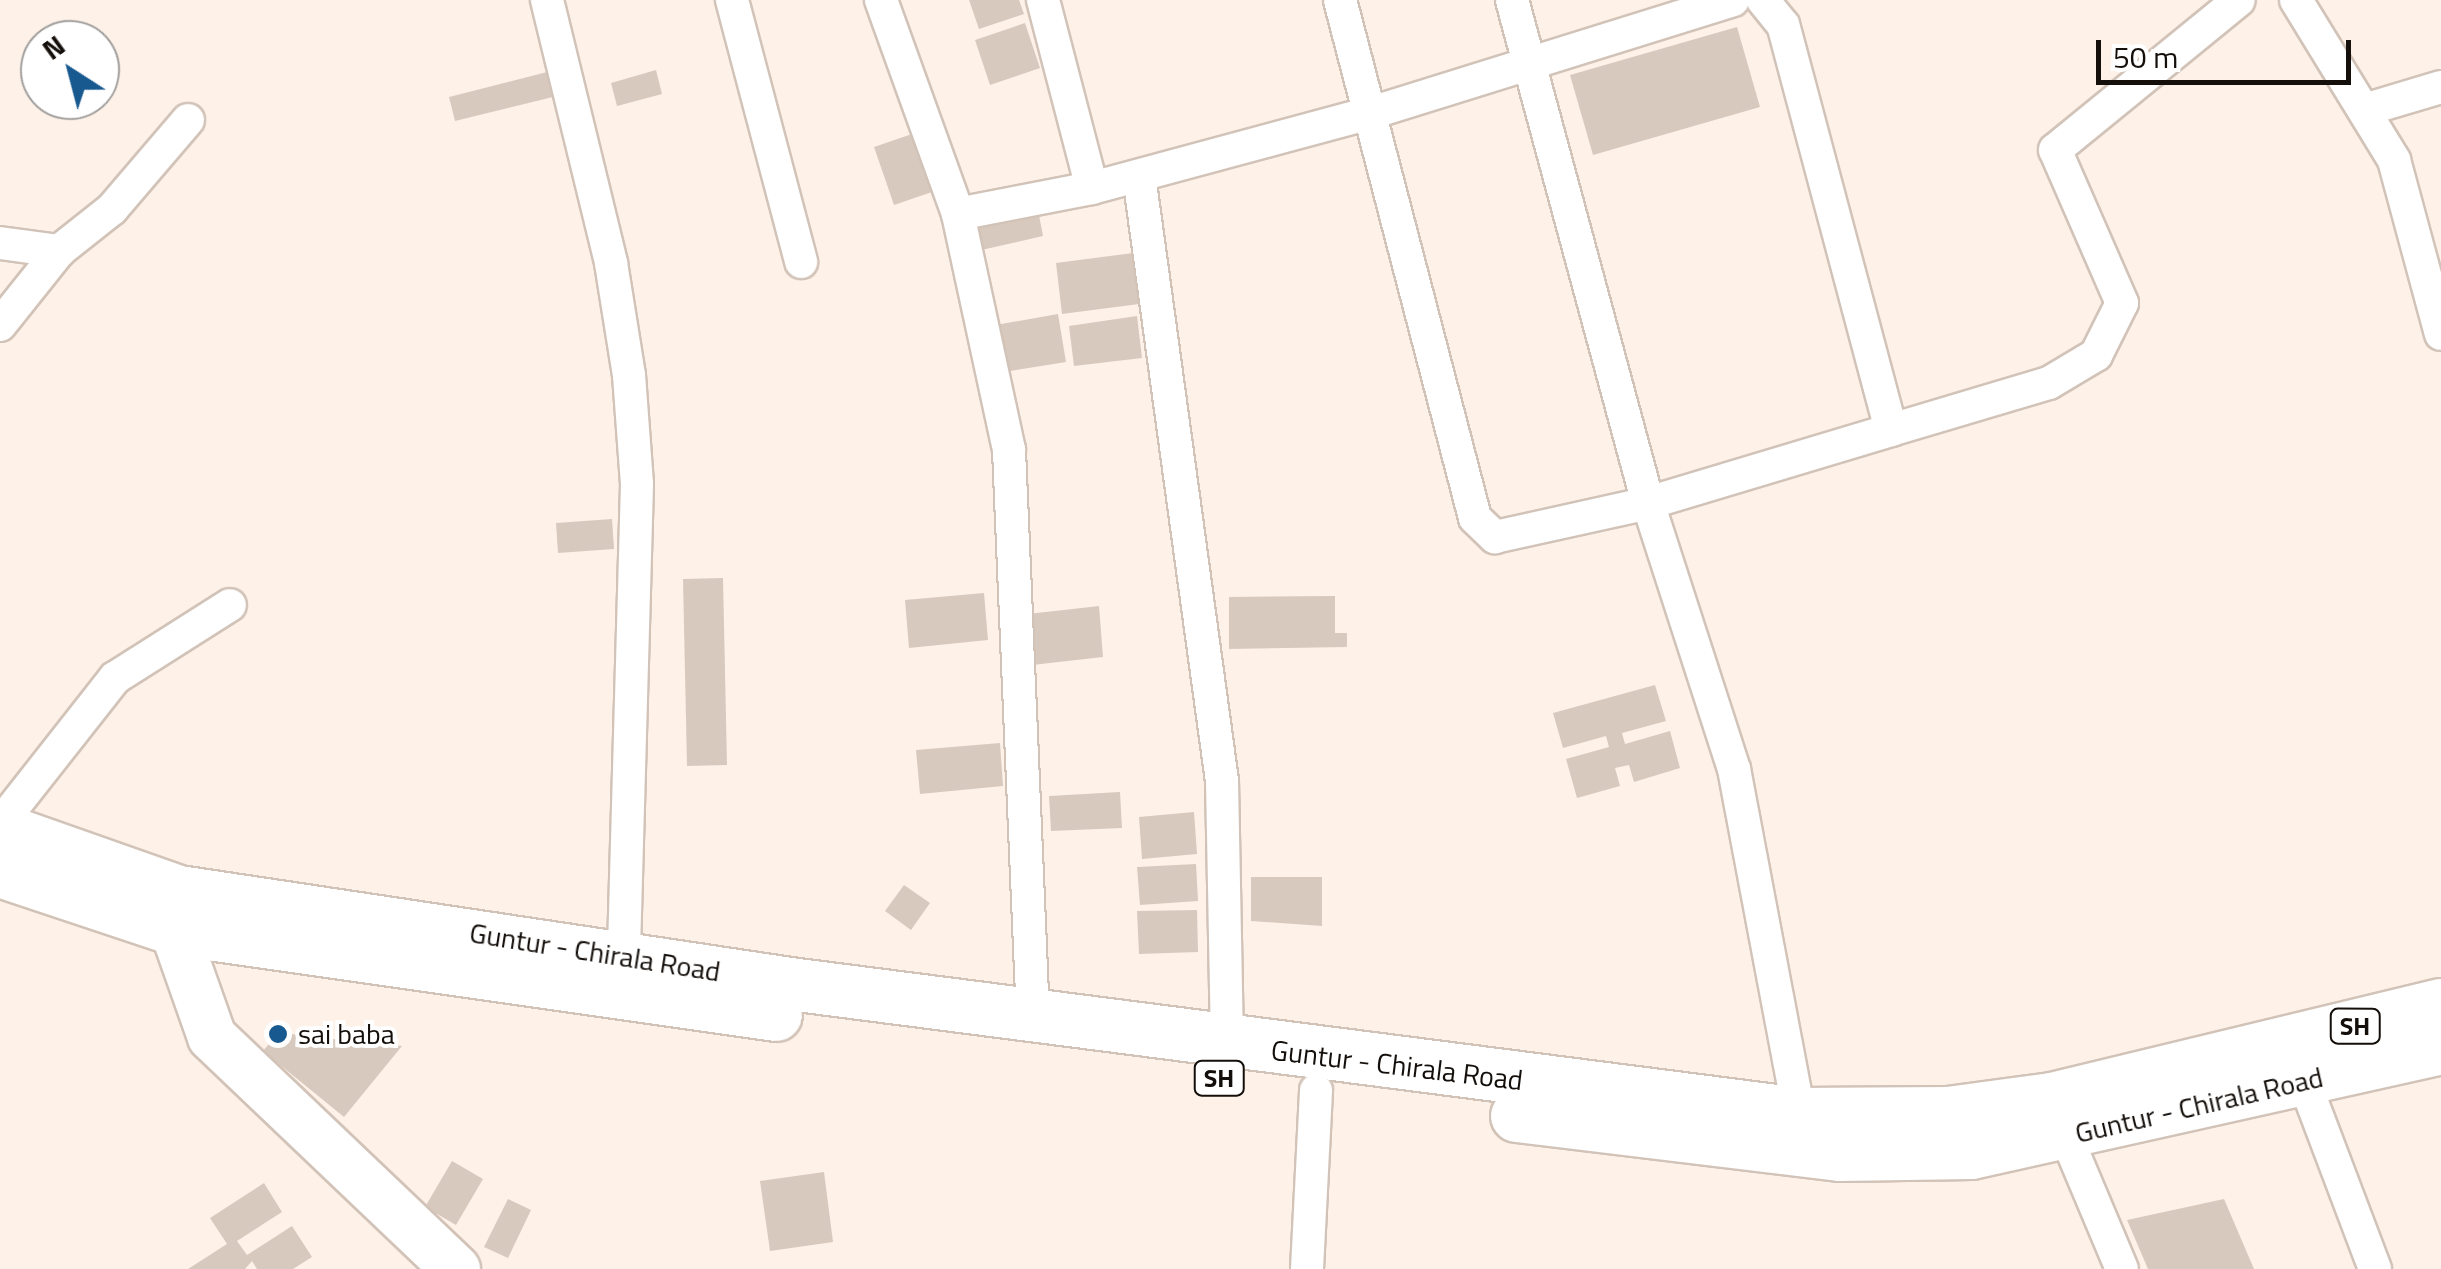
<!DOCTYPE html>
<html>
<head>
<meta charset="utf-8">
<style>
  body { margin:0 }
  #map { position:relative; width:2441px; height:1269px; overflow:hidden; background:#fef1e8; font-family:"Titillium Web",sans-serif }
  div>[style] { position:absolute }
  .building>* { inset:0; background:#d8c9be }
  .roads { filter:drop-shadow(2px 0 #d2c3b8) drop-shadow(-2px 0 #d2c3b8) drop-shadow(0 2px #d2c3b8) drop-shadow(0 -2px #d2c3b8) }
  .street>* { height:32px; margin:-16px; padding:0 16px; transform-origin:16px; border-radius:16px; background:#fff }
  .secondary>* { height:48px; margin:-24px; padding:0 24px; transform-origin:24px; border-radius:24px; background:#fff }
  .primary>* { height:52px; margin:-26px; padding:0 26px; transform-origin:26px; border-radius:26px; background:#fff }
  .dots>* { width:28px; height:28px; translate:-50% -50%; box-sizing:border-box; border:5px solid #fff; border-radius:50% }
  span { translate:-50% -50%; white-space:nowrap; text-align:center; line-height:1.15; -webkit-text-stroke:8px #fff; paint-order:stroke }
  .shield-label span { padding:2px 8px; background:#fff; border:2px solid; border-radius:8px; -webkit-text-stroke-width:0 }
  .shield-label { font-size:25px; color:#140f0b; font-weight:700 }
  .street-label { font-size:28px; color:#140f0b }
  .poi-label { font-size:28px; color:#140f0b }
  .left { translate:0 -50%; text-align:left }
  .north { position:absolute; left:20px; top:20px; width:100px; height:100px; box-sizing:border-box; background:#fff; border:2px solid #a19f9d; border-radius:50%; rotate:324deg; font-size:28px; font-weight:700; line-height:40px; text-align:center; color:#140f0b }
  .north::after { content:''; display:block; margin:auto; width:35px; height:45px; background:#185a90; clip-path:polygon(50% 0,100% 100%,50% 72%,0 100%) }
  .scale { position:absolute; left:2096px; top:40px; width:255px; height:45px; box-sizing:border-box; border:5px solid #140f0b; border-top:0; padding-left:12px; font-size:30px; line-height:35px; white-space:nowrap; color:#140f0b; -webkit-text-stroke:8px #fff; paint-order:stroke }
</style>
</head>
<body>
<div id="map">
  <div class="building">
    <div style="clip-path:polygon(969px 0,1019px 0,1024px 14px,979px 29px)"></div>
    <div style="clip-path:polygon(1025px 23px,1040px 68px,990px 85px,975px 40px)"></div>
    <div style="clip-path:polygon(1737px 27px,1760px 107px,1593px 155px,1570px 75px)"></div>
    <div style="clip-path:polygon(555px 70px,561px 95px,455px 121px,449px 97px)"></div>
    <div style="clip-path:polygon(656px 70px,662px 94px,617px 106px,611px 83px)"></div>
    <div style="clip-path:polygon(912px 134px,932px 192px,894px 205px,874px 147px)"></div>
    <div style="clip-path:polygon(1039px 215px,1043px 236px,977px 251px,972px 230px)"></div>
    <div style="clip-path:polygon(1133px 253px,1139px 304px,1062px 314px,1056px 263px)"></div>
    <div style="clip-path:polygon(1058px 314px,1066px 362px,997px 373px,990px 326px)"></div>
    <div style="clip-path:polygon(1137px 316px,1142px 358px,1074px 366px,1069px 326px)"></div>
    <div style="clip-path:polygon(612px 519px,614px 549px,558px 553px,556px 523px)"></div>
    <div style="clip-path:polygon(723px 578px,727px 765px,687px 766px,683px 579px)"></div>
    <div style="clip-path:polygon(984px 593px,988px 640px,909px 648px,905px 600px)"></div>
    <div style="clip-path:polygon(1335px 596px,1335px 633px,1347px 633px,1347px 647px,1229px 649px,1229px 597px)"></div>
    <div style="clip-path:polygon(1099px 606px,1103px 657px,1032px 665px,1028px 614px)"></div>
    <div style="clip-path:polygon(1655px 685px,1666px 721px,1622px 733px,1625px 744px,1670px 731px,1680px 768px,1634px 782px,1629px 765px,1615px 768px,1620px 786px,1577px 798px,1566px 759px,1609px 747px,1606px 736px,1563px 748px,1553px 713px)"></div>
    <div style="clip-path:polygon(1000px 743px,1003px 786px,920px 794px,916px 750px)"></div>
    <div style="clip-path:polygon(1120px 792px,1122px 828px,1051px 831px,1049px 796px)"></div>
    <div style="clip-path:polygon(1194px 812px,1197px 854px,1142px 859px,1139px 817px)"></div>
    <div style="clip-path:polygon(1196px 864px,1198px 901px,1140px 905px,1137px 867px)"></div>
    <div style="clip-path:polygon(1251px 877px,1322px 877px,1322px 926px,1251px 921px)"></div>
    <div style="clip-path:polygon(904px 885px,930px 903px,911px 930px,885px 911px)"></div>
    <div style="clip-path:polygon(1197px 910px,1198px 952px,1139px 954px,1137px 911px)"></div>
    <div style="clip-path:polygon(320px 1028px,333px 1039px,402px 1046px,344px 1117px,263px 1051px,278px 1033px,313px 1036px)"></div>
    <div style="clip-path:polygon(452px 1161px,483px 1179px,456px 1225px,425px 1207px)"></div>
    <div style="clip-path:polygon(824px 1172px,833px 1242px,770px 1251px,760px 1181px)"></div>
    <div style="clip-path:polygon(264px 1183px,282px 1212px,237px 1241px,247px 1255px,292px 1226px,312px 1257px,293px 1269px,257px 1269px,252px 1261px,245px 1269px,188px 1269px,227px 1244px,210px 1218px)"></div>
    <div style="clip-path:polygon(508px 1199px,531px 1210px,508px 1258px,484px 1247px)"></div>
    <div style="clip-path:polygon(2224px 1199px,2254px 1269px,2148px 1269px,2127px 1220px)"></div>
  </div>
  <div class="roads">
    <div class="street">
      <div style="left:547px;top:0;width:271px;rotate:76.3deg"></div>
      <div style="left:611px;top:263px;width:113px;rotate:80.9deg"></div>
      <div style="left:629px;top:375px;width:109px;rotate:85.8deg"></div>
      <div style="left:637px;top:484px;width:470px;rotate:91.6deg"></div>
      <div style="left:732px;top:0;width:271px;rotate:75.2deg"></div>
      <div style="left:881px;top:0;width:227px;rotate:70.2deg"></div>
      <div style="left:958px;top:214px;width:241px;rotate:77.8deg"></div>
      <div style="left:1009px;top:450px;width:568px;rotate:87.58deg"></div>
      <div style="left:1043px;top:0;width:194px;rotate:75.4deg"></div>
      <div style="left:1340px;top:0;width:535px;rotate:75.39deg"></div>
      <div style="left:1475px;top:518px;width:28px;rotate:44deg"></div>
      <div style="left:1495px;top:537px;width:157px;rotate:-12.5deg"></div>
      <div style="left:1648px;top:503px;width:280px;rotate:72.1deg"></div>
      <div style="left:1734px;top:769px;width:351px;rotate:79.3deg"></div>
      <div style="left:1512px;top:0;width:521px;rotate:74.87deg"></div>
      <div style="left:1648px;top:503px;width:254px;rotate:-16.7deg"></div>
      <div style="left:1891px;top:430px;width:419px;rotate:-104.9deg"></div>
      <div style="left:1783px;top:25px;width:32px;rotate:-129deg"></div>
      <div style="left:2296px;top:0;width:188px;rotate:58.5deg"></div>
      <div style="left:2394px;top:160px;width:180px;rotate:74.9deg"></div>
      <div style="left:2364px;top:110px;width:80px;rotate:-16.6deg"></div>
      <div style="left:1139px;top:176px;width:611px;rotate:82.19deg"></div>
      <div style="left:1222px;top:781px;width:263px;rotate:88.9deg"></div>
      <div style="left:958px;top:214px;width:136px;rotate:-11deg"></div>
      <div style="left:1092px;top:188px;width:292px;rotate:-15.1deg"></div>
      <div style="left:1374px;top:112px;width:376px;rotate:-17.3deg"></div>
      <div style="left:0;top:243px;width:60px;rotate:7.7deg"></div>
      <div style="left:0;top:325px;width:95px;rotate:-51.4deg"></div>
      <div style="left:59px;top:251px;width:68px;rotate:-38.4deg"></div>
      <div style="left:112px;top:209px;width:117px;rotate:-49.5deg"></div>
      <div style="left:1891px;top:430px;width:165px;rotate:-16.6deg"></div>
      <div style="left:2049px;top:383px;width:55px;rotate:-30.8deg"></div>
      <div style="left:2096px;top:355px;width:58px;rotate:-63.4deg"></div>
      <div style="left:2122px;top:303px;width:167px;rotate:-113.6deg"></div>
      <div style="left:2055px;top:150px;width:237px;rotate:-39.2deg"></div>
      <div style="left:0;top:824px;width:186px;rotate:-51.8deg"></div>
      <div style="left:115px;top:678px;width:136px;rotate:-32.4deg"></div>
      <div style="left:2304px;top:1081px;width:201px;rotate:69.3deg"></div>
      <div style="left:2066px;top:1136px;width:144px;rotate:67.2deg"></div>
      <div style="left:1307px;top:1269px;width:179px;rotate:-87.1deg"></div>
    </div>
    <div class="secondary">
      <div style="left:179px;top:895px;width:34px;rotate:98deg"></div>
      <div style="left:174px;top:929px;width:114px;rotate:70.6deg"></div>
      <div style="left:212px;top:1037px;width:337px;rotate:43.6deg"></div>
    </div>
    <div class="primary">
      <div style="left:0;top:829px;width:190px;rotate:19.4deg"></div>
      <div style="left:179px;top:892px;width:618px;rotate:8.56deg"></div>
      <div style="left:790px;top:984px;width:1017px;rotate:7.34deg"></div>
      <div style="left:1799px;top:1114px;width:149px;rotate:-0.4deg"></div>
      <div style="left:1948px;top:1113px;width:105px;rotate:-7.7deg"></div>
      <div style="left:2052px;top:1099px;width:400px;rotate:-13.6deg"></div>
      <div style="left:0;top:871px;width:183px;rotate:18.4deg"></div>
      <div style="left:174px;top:929px;width:608px;rotate:8.13deg"></div>
      <div style="left:1517px;top:1116px;width:325px;rotate:6.9deg"></div>
      <div style="left:1840px;top:1155px;width:132px;rotate:-0.9deg"></div>
      <div style="left:1972px;top:1153px;width:481px;rotate:-12.6deg"></div>
    </div>
  </div>
  <div class="dots">
    <div style="left:278px;top:1034px;background:#185a90"></div>
  </div>
  <div class="shield-label">
    <span style="left:2355px;top:1026px">SH</span>
    <span style="left:1219px;top:1078px">SH</span>
  </div>
  <div class="street-label">
    <span style="left:595px;top:952px;rotate:9deg">Guntur - Chirala Road</span>
    <span style="left:1397px;top:1065px;rotate:7deg">Guntur - Chirala Road</span>
    <span style="left:2199px;top:1105px;rotate:-13deg">Guntur - Chirala Road</span>
  </div>
  <div class="poi-label">
    <span class="left" style="left:298px;top:1034px">sai baba</span>
  </div>
  <div class="north">N</div>
  <div class="scale">50 m</div>
</div>
</body>
</html>
